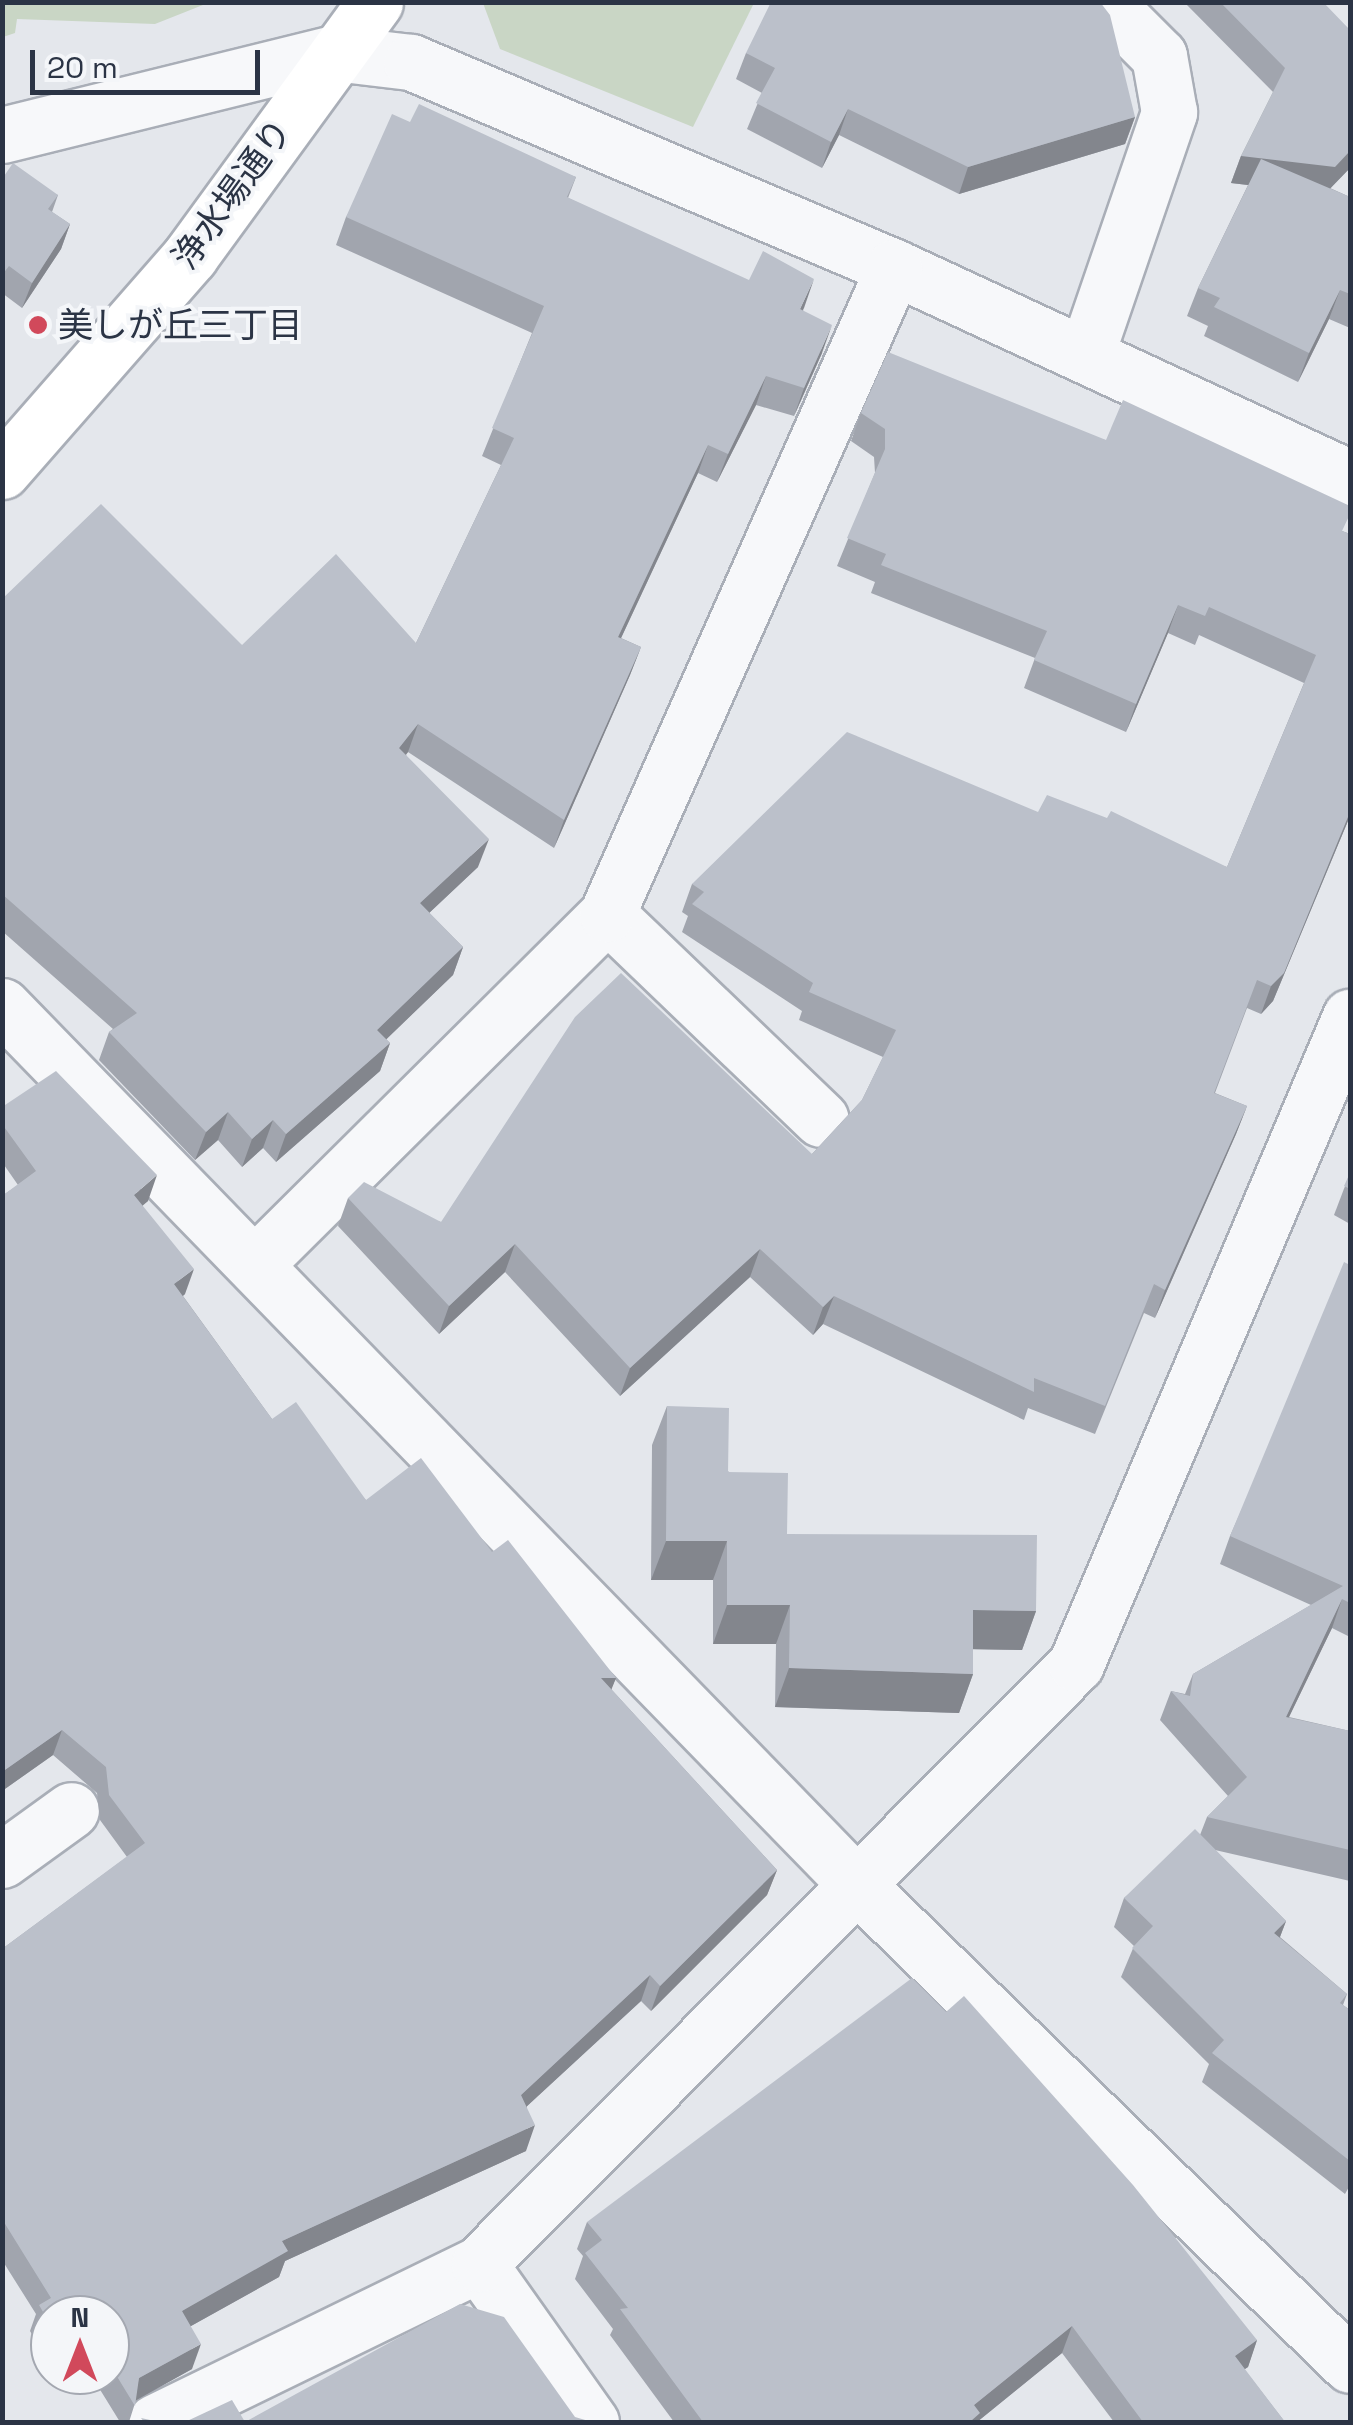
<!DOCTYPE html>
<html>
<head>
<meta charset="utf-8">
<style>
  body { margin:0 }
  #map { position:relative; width:1353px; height:2425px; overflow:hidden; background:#e4e7ec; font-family:"Space Grotesk","Noto Sans JP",sans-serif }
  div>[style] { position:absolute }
  .green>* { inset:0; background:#c9d6c5 }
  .roads { filter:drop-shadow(2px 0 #a9aeb7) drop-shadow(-2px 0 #a9aeb7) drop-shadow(0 2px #a9aeb7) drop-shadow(0 -2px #a9aeb7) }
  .street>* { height:55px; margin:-27.5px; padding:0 27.5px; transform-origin:27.5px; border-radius:27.5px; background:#f7f8fa }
  .primary>* { height:55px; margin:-27.5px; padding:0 27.5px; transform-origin:27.5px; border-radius:27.5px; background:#fff }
  .wall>* { inset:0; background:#a1a5ae }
  .shaded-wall>* { inset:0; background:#83868d }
  .building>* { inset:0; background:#bbc0ca }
  .dots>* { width:28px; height:28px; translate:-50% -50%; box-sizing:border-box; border:5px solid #f4f6f9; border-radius:50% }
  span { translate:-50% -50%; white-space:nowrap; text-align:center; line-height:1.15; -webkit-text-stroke:8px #f4f6f9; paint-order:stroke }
  .street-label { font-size:35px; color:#2b3445 }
  .poi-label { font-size:35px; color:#2b3445 }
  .left { translate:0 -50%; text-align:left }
  .frame { position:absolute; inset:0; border:5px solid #2b3445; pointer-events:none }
  .north { position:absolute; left:30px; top:2295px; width:100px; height:100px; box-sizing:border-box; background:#f4f6f9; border:2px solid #a4a8b1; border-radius:50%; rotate:0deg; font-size:28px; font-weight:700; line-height:40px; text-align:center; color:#2b3445 }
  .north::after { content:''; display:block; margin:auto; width:35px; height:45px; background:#d1495b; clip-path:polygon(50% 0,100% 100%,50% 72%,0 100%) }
  .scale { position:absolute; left:30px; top:50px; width:230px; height:45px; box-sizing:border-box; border:5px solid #2b3445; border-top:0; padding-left:12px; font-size:30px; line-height:35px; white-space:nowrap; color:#2b3445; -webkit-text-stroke:8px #f4f6f9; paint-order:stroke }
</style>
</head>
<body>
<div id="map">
  <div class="green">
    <div style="clip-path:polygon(3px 2px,208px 2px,208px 3px,155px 24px,17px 19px,15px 33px,3px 37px)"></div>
    <div style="clip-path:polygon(483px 3px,483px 2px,754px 3px,693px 127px,500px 49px)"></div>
  </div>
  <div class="roads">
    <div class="street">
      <div style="left:2px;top:135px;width:342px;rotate:-13.9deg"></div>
      <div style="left:334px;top:53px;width:78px;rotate:6.7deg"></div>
      <div style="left:411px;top:62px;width:525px;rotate:23deg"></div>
      <div style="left:894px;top:267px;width:502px;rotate:24.83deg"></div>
      <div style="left:1086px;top:355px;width:257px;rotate:-71.1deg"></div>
      <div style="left:1169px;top:112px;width:57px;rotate:-100.1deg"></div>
      <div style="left:1159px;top:56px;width:76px;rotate:-135deg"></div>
      <div style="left:607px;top:914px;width:296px;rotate:43.8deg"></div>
      <div style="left:2px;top:1006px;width:1232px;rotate:45.79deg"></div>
      <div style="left:861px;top:1889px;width:682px;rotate:44.23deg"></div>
      <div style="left:258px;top:1261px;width:492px;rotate:-44.8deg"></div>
      <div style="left:607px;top:914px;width:708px;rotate:-66.08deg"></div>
      <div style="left:2px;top:1860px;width:85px;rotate:-35.9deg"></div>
      <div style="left:479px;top:2264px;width:194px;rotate:54.7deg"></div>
      <div style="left:155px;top:2422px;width:360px;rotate:-26deg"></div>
      <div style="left:479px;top:2264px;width:846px;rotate:-45.14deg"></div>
      <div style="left:1076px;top:1664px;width:703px;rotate:-67.05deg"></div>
    </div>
    <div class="primary">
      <div style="left:2px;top:471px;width:286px;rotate:-48.8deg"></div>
      <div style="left:190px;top:256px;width:314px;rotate:-53.9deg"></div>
    </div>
  </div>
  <div class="wall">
    <div style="clip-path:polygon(1184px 2px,1323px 2px,1350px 168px,1330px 188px,1350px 197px,1350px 328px,1329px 319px,1298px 382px,1204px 336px,1208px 326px,1187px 316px,1198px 288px,1248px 185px,1231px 183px,1241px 156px,1273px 92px)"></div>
    <div style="clip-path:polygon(746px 53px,1135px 117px,1125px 144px,959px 194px,839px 135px,822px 168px,747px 129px,762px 93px,736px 79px)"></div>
    <div style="clip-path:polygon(410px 122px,576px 177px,568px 198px,803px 310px,822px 353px,794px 416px,756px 405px,717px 482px,698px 473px,621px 638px,641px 647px,630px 675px,554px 848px,408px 752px,406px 755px,478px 867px,429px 913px,463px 947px,453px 975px,386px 1039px,390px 1043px,380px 1071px,276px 1162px,263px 1148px,242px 1167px,218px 1140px,195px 1160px,99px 1060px,109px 1032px,113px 1029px,2px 931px,2px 599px,242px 645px,416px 643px,501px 465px,482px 456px,532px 333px,336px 245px,346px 217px)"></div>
    <div style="clip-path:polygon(2px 179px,58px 195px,52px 212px,70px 224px,61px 249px,22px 308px,2px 293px)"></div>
    <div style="clip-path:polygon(861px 413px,1106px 440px,1350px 534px,1350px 816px,1273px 1001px,1261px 1014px,1247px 1008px,1215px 1093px,1247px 1106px,1236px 1134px,1155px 1318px,1144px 1313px,1095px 1434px,1028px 1408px,1024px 1420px,823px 1324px,813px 1335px,750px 1277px,620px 1396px,505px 1272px,439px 1334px,338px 1226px,348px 1198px,441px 1222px,812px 1154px,862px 1100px,883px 1057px,799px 1020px,802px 1011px,682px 932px,688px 916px,682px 912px,692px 884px,1038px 812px,1227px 867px,1304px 683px,1199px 635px,1195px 645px,1168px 633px,1126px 732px,1024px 688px,1035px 658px,871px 593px,875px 582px,837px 566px,875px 473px,874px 457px,851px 441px)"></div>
    <div style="clip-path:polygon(2px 1107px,148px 1201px,142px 1205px,185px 1294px,183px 1296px,272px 1419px,366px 1500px,492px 1552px,616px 1678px,611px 1689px,777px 1870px,767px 1895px,651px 2011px,641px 2001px,527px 2106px,526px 2151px,285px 2261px,279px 2277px,191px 2326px,192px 2369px,136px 2400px,129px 2422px,120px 2422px,91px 2375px,110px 2375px,110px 2315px,50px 2315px,50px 2365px,30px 2331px,36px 2314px,2px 2260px,2px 1949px,127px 1857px,100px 1820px,97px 1793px,53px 1755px,2px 1791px,2px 1196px,18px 1185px,2px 1162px)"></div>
    <div style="clip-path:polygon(1350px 1173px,1350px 1224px,1334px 1215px)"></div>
    <div style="clip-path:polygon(1350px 1265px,1350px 1637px,1332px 1628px,1289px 1717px,1350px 1731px,1350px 1881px,1215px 1850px,1286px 1921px,1280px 1937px,1347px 1994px,1343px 2005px,1350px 2010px,1350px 2185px,1345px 2194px,1202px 2082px,1209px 2064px,1121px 1977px,1134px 1946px,1114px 1927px,1124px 1898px,1200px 1835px,1207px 1817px,1228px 1796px,1160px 1720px,1171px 1691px,1185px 1694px,1193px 1674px,1311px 1605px,1220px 1564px,1230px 1536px)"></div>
    <div style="clip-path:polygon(667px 1406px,787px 1534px,1036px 1611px,1022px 1650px,973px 1649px,973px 1674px,959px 1713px,775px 1707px,776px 1644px,713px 1644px,713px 1580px,651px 1580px,652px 1445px)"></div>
    <div style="clip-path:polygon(587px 2222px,1257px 2340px,1248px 2367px,1244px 2369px,1285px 2422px,1114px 2422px,1062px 2353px,977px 2422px,674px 2422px,610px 2335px,613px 2329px,575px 2279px,583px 2256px,577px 2249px)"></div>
    <div style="clip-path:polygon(56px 2375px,81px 2375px,62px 2386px)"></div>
  </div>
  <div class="shaded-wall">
    <div style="clip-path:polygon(848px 109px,839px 135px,822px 168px,831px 142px)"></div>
    <div style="clip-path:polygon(1135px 117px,1125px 144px,959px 194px,968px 167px)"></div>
    <div style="clip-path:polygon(1350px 151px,1350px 168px,1325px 194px,1231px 183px,1241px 156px)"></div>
    <div style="clip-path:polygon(70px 224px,61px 249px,22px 308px,32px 283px)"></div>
    <div style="clip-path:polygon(814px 279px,804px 308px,790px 337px,800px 309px)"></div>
    <div style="clip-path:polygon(1340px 290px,1329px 319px,1298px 382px,1309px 353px)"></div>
    <div style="clip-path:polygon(832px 325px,822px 353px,794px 416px,804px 388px)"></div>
    <div style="clip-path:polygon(766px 376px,756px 405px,717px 482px,728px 454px)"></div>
    <div style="clip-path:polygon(708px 445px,698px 473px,608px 666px,618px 637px)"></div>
    <div style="clip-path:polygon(1178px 605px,1168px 633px,1126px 732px,1136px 704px)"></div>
    <div style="clip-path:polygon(641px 647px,630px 675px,554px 848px,564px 820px)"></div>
    <div style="clip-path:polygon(418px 724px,408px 752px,388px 776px,399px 748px)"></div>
    <div style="clip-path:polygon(1350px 812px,1350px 816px,1273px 1001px,1261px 1014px,1271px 986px)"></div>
    <div style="clip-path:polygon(489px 839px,478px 867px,410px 931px,420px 903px)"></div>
    <div style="clip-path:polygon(463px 947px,453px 975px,367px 1058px,377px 1030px)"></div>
    <div style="clip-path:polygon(390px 1043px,380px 1071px,276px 1162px,286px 1134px)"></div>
    <div style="clip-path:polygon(1247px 1106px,1236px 1134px,1155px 1318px,1165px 1290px)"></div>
    <div style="clip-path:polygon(228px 1112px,218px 1140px,195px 1160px,206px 1132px)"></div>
    <div style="clip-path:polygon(273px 1120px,263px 1148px,242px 1167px,252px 1139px)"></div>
    <div style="clip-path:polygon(157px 1175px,148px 1201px,125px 1221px,134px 1195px)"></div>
    <div style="clip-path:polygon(515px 1244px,505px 1272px,439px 1334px,449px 1306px)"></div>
    <div style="clip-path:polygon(760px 1249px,750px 1277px,620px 1396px,630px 1368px)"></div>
    <div style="clip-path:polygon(194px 1269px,185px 1294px,165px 1310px,174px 1284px)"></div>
    <div style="clip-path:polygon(834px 1296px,823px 1324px,813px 1335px,823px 1307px)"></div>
    <div style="clip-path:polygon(666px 1541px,727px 1541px,713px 1580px,651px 1580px)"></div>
    <div style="clip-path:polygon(1342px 1599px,1332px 1628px,1275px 1746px,1286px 1717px)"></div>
    <div style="clip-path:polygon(727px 1605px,790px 1605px,776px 1644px,713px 1644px)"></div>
    <div style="clip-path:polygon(973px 1610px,1036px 1611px,1022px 1650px,959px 1649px)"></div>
    <div style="clip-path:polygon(789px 1668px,973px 1674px,959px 1713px,775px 1707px)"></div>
    <div style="clip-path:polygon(601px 1678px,616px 1678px,606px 1703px)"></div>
    <div style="clip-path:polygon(62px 1730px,53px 1755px,2px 1791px,2px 1772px)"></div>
    <div style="clip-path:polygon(777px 1870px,767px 1895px,651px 2011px,660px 1986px)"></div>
    <div style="clip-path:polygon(1286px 1921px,1275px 1950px,1274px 1933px)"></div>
    <div style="clip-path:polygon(650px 1975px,641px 2001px,512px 2120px,521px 2095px)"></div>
    <div style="clip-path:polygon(535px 2125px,526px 2151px,285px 2261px,279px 2277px,173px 2336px,182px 2311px,282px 2241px)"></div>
    <div style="clip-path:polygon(1072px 2326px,1062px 2353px,977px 2422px,968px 2422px,974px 2405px)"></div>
    <div style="clip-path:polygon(1257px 2340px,1248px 2367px,1225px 2383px,1235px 2356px)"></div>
    <div style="clip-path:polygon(201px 2344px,192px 2369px,133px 2402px,139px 2378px)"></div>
    <div style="clip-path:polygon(66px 2375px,81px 2375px,62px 2386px)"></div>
  </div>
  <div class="building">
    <div style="clip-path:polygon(771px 2px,1100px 2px,1110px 15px,1135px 117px,968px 167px,848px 109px,831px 142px,756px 103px,775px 68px,746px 53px)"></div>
    <div style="clip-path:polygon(1220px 2px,1323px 2px,1350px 30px,1350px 151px,1335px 167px,1241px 156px,1285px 68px)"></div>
    <div style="clip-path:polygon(419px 104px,576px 177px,567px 197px,749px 280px,763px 251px,814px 279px,800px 309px,832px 325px,804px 388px,766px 376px,728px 454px,708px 445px,618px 637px,641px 647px,564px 820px,418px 724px,399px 748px,489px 839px,420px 903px,463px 947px,377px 1030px,390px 1043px,286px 1134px,273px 1120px,252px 1139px,228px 1112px,206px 1132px,109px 1032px,137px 1013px,2px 894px,2px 599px,101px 504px,242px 645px,336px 554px,416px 643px,514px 438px,492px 428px,544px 306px,346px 217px,392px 114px,410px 122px)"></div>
    <div style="clip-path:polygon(1261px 159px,1350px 197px,1350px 294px,1340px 290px,1309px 353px,1214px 307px,1220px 298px,1198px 288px)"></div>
    <div style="clip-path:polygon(13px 163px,58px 195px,48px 209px,70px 224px,32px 283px,9px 266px,2px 275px,2px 179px)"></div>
    <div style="clip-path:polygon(888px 352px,1106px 440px,1123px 400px,1350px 506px,1350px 514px,1342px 531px,1350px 534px,1350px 812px,1284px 973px,1271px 986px,1257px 980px,1214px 1093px,1247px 1106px,1165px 1290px,1154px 1284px,1105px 1406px,1034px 1378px,1034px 1392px,834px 1296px,823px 1307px,760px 1249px,630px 1368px,515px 1244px,449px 1306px,348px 1198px,364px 1182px,441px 1222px,575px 1017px,621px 973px,812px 1154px,862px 1100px,896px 1030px,809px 992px,813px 983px,692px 904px,704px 892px,692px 884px,847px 732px,1038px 812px,1047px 795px,1107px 818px,1111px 811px,1227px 867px,1316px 655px,1209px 607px,1205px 616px,1178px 605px,1136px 704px,1034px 660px,1047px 631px,881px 565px,886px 554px,847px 538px,885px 449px,885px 429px,861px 413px)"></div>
    <div style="clip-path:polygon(56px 1071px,157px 1175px,134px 1195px,194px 1269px,174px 1284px,272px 1419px,296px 1402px,366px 1500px,421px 1458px,492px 1552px,508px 1540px,616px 1678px,601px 1678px,777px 1870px,660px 1986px,650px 1975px,521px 2095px,535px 2125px,282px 2241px,288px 2251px,182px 2311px,201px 2344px,139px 2378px,135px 2406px,110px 2365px,110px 2315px,50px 2315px,50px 2324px,39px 2305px,51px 2298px,2px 2219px,2px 1949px,145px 1843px,109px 1795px,106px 1767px,62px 1730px,2px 1772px,2px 1196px,36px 1171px,2px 1124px,2px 1107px)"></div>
    <div style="clip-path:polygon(1350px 1173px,1350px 1189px,1344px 1186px)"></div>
    <div style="clip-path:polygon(1344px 1262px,1350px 1265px,1350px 1603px,1342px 1599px,1286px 1717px,1350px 1731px,1350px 1850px,1207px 1817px,1247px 1777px,1171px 1691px,1190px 1696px,1193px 1674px,1343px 1586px,1230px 1536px)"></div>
    <div style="clip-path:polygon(667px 1406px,729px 1408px,728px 1472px,788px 1473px,787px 1534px,1037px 1535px,1036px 1611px,973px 1610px,973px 1674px,789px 1668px,790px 1605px,727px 1605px,727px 1541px,666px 1541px)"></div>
    <div style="clip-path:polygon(1195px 1829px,1286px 1921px,1274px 1933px,1347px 1994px,1340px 2003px,1350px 2010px,1350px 2161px,1212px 2053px,1224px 2040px,1132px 1948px,1153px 1926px,1124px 1898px)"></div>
    <div style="clip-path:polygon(912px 1978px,946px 2012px,964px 1996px,1133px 2185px,1257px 2340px,1235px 2356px,1285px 2422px,1143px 2422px,1072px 2326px,974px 2405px,980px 2413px,971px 2421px,972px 2422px,703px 2422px,620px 2309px,628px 2308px,585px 2253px,602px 2240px,587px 2222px)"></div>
    <div style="clip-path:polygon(460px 2304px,504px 2317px,575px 2417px,592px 2422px,185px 2422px,232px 2400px,245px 2422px)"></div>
    <div style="clip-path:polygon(141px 2418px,159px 2422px,144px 2422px)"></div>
  </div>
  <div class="dots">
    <div style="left:38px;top:325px;background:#d1495b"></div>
  </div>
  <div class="street-label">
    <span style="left:232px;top:194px;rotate:-54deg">浄水場通り</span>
  </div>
  <div class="poi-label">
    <span class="left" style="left:58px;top:325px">美しが丘三丁目</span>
  </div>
  <div class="frame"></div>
  <div class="north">N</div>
  <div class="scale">20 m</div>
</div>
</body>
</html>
